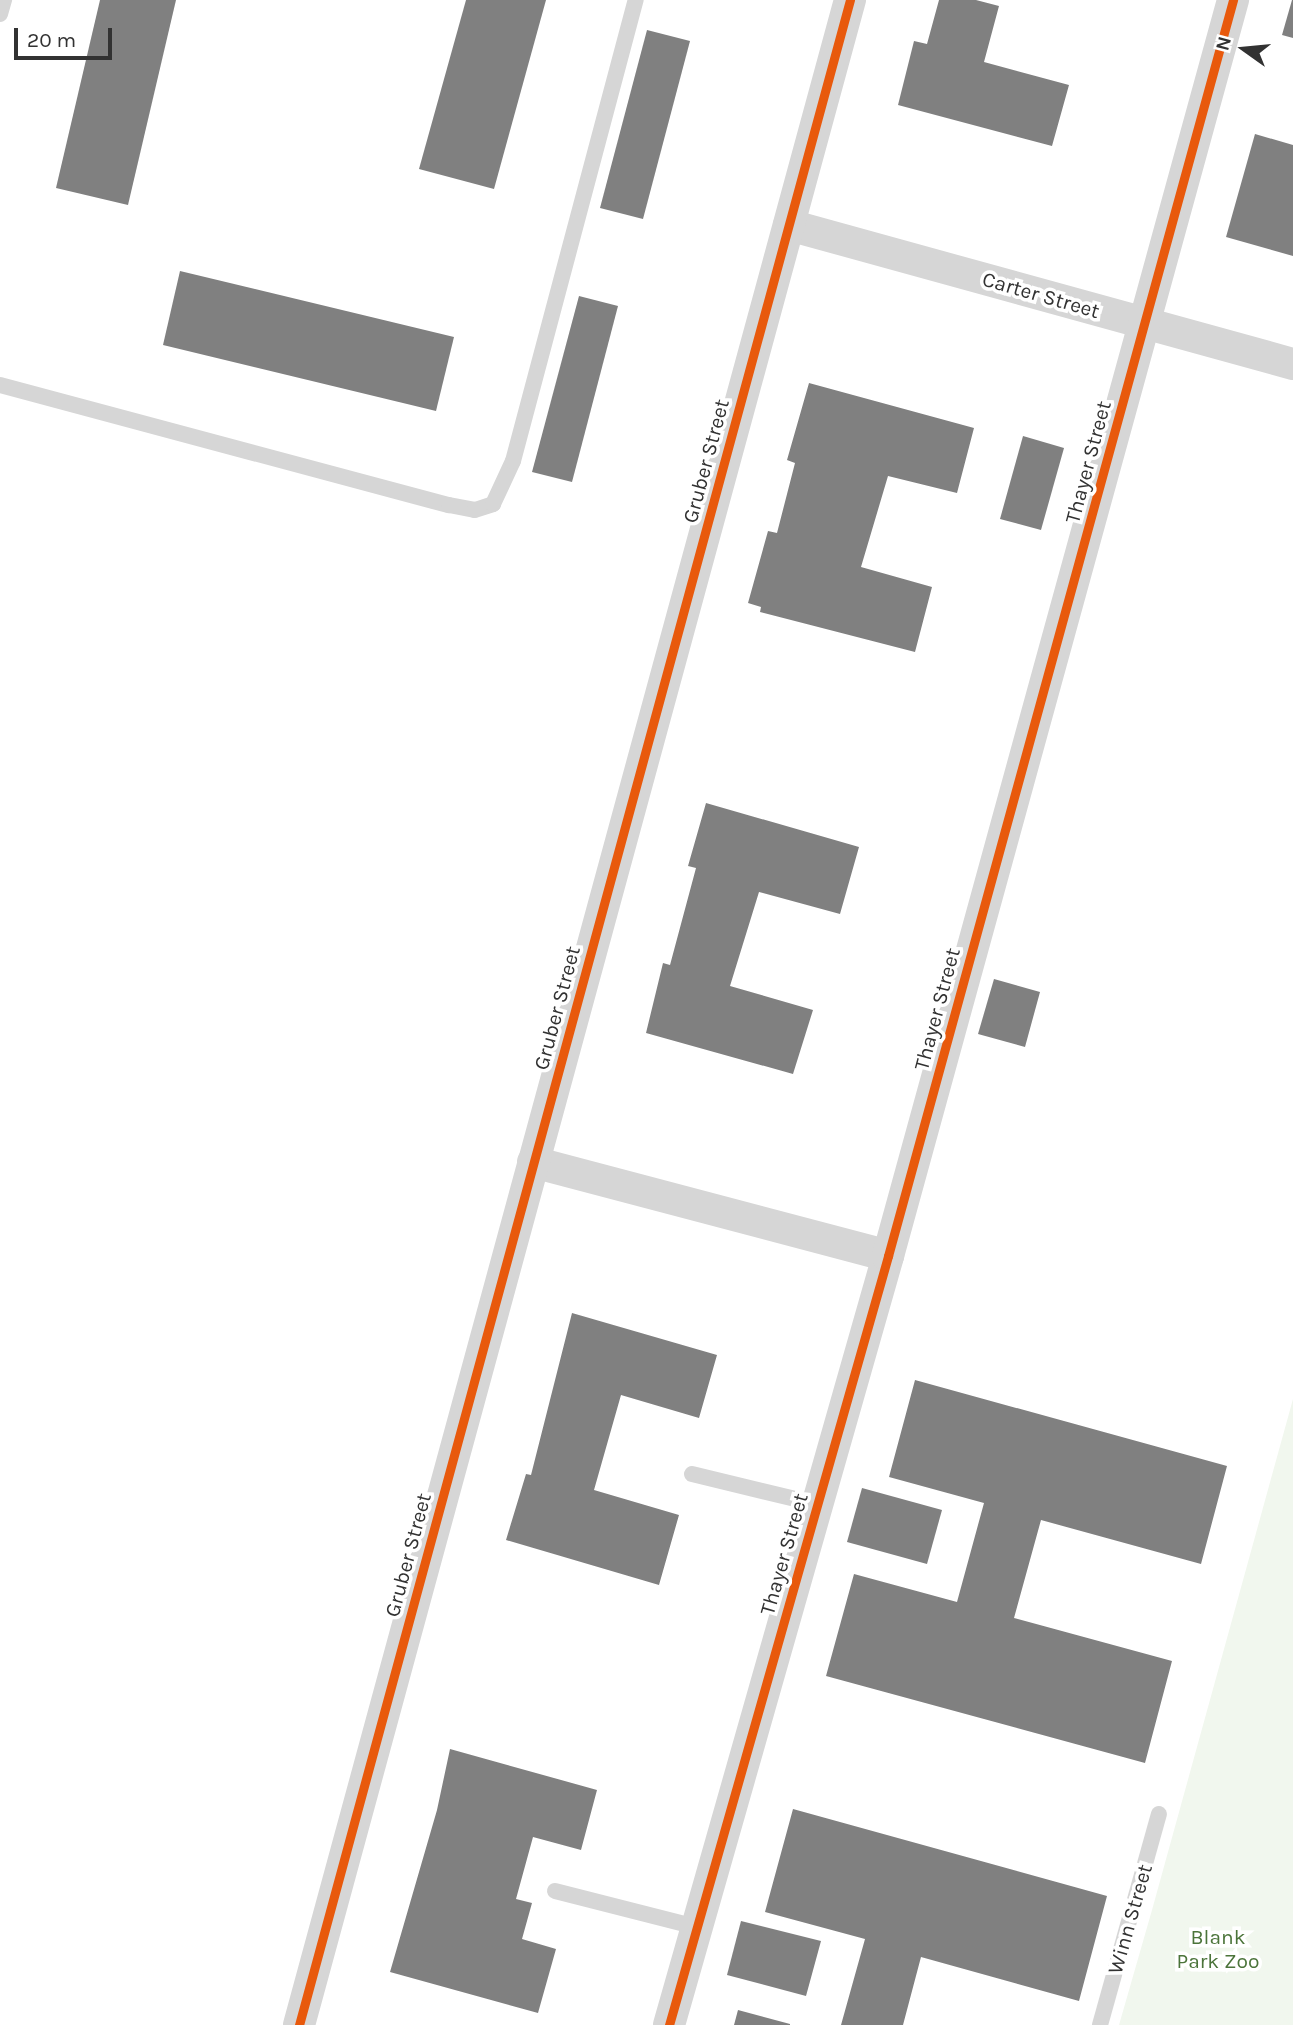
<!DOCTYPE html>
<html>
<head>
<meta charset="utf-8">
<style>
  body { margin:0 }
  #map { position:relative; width:1293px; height:2025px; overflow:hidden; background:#fff; font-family:Karla,sans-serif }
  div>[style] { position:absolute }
  .green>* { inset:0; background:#f1f7ee }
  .building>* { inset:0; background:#808080 }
  .service>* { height:16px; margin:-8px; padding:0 8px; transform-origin:8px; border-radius:8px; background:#d6d6d6 }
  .minor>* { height:32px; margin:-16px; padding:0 16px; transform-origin:16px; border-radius:16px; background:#d6d6d6 }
  .cycleway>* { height:9px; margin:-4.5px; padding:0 4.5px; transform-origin:4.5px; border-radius:4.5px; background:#e8590c }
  span { translate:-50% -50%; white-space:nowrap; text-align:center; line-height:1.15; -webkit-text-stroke:7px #fff; paint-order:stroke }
  .street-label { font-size:21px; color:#323232 }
  .park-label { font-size:21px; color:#4b743a }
  .north { position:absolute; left:1209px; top:14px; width:70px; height:70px; -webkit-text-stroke:5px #fff; paint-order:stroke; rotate:285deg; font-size:19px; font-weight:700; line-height:28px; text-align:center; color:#323232 }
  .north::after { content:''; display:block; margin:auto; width:24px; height:32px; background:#323232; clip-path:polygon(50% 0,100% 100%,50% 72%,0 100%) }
  .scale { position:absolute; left:14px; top:28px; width:98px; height:32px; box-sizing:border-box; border:4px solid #323232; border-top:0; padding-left:9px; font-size:21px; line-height:24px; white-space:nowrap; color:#323232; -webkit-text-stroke:5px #fff; paint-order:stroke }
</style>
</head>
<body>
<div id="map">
  <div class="green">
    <div style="clip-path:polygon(1293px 1399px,1293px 2025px,1119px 2025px,1152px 1910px)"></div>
  </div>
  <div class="building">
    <div style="clip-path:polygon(100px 0,176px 0,128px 205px,56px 188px)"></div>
    <div style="clip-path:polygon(466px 0,546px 0,494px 189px,419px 169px)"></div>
    <div style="clip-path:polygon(939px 0,976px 0,999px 6px,984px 62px,1069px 85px,1052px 146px,898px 105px,914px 41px,927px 44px)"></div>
    <div style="clip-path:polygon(1292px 0,1293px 0,1293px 38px,1282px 35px)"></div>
    <div style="clip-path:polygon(647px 30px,690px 41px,643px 219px,600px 208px)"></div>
    <div style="clip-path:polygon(1255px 134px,1293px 145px,1293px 256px,1226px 237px)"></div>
    <div style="clip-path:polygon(180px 271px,454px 337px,436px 411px,163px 345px)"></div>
    <div style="clip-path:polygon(579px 296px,618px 306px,572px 482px,532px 472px)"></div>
    <div style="clip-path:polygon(809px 383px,974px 428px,957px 493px,888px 476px,861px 567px,932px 587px,915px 652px,760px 612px,761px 607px,748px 603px,768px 531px,777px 533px,795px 463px,787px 460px)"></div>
    <div style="clip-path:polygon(1023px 436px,1064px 448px,1041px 530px,1000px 519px)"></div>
    <div style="clip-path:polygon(706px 803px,859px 847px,840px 914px,759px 892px,730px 986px,813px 1010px,793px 1074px,646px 1033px,663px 963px,670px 965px,696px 868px,688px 866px)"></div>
    <div style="clip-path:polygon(994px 979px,1040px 992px,1025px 1047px,978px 1034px)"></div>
    <div style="clip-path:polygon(572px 1313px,717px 1355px,699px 1418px,621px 1395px,594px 1490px,679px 1515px,659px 1585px,506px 1540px,526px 1474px,531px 1475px)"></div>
    <div style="clip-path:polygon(915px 1380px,1227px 1466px,1201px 1564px,1041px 1520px,1014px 1618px,1172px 1661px,1145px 1763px,826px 1676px,854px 1574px,957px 1602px,984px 1503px,889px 1477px)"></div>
    <div style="clip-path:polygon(862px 1488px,942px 1510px,927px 1564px,847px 1542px)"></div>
    <div style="clip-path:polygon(450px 1749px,597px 1790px,581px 1850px,533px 1837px,516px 1899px,532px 1903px,522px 1939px,556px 1949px,538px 2013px,390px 1972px,437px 1810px)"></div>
    <div style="clip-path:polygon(793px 1809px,1107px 1896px,1079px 2001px,921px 1957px,903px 2025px,841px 2025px,865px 1939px,765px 1912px)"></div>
    <div style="clip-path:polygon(741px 1921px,821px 1941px,806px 1996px,727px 1975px)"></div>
    <div style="clip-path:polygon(738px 2010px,790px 2024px,790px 2025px,734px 2025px)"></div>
  </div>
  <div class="service">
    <div style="left:0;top:14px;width:15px;rotate:-74deg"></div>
    <div style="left:0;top:385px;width:465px;rotate:15deg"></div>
    <div style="left:449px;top:505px;width:26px;rotate:11deg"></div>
    <div style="left:475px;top:510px;width:19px;rotate:-18deg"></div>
    <div style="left:493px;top:504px;width:47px;rotate:-65.1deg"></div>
    <div style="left:513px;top:461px;width:477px;rotate:-75.1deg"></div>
    <div style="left:692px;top:1474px;width:128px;rotate:13.6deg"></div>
    <div style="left:555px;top:1891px;width:146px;rotate:14.3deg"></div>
    <div style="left:1100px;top:2025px;width:219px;rotate:-74.4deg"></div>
  </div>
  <div class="minor">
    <div style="left:789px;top:225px;width:523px;rotate:15.42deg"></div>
    <div style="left:533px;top:1162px;width:367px;rotate:14.8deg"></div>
    <div style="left:299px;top:2025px;width:2099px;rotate:-74.78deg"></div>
    <div style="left:669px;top:2025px;width:800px;rotate:-74.1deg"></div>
    <div style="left:888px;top:1256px;width:1303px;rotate:-74.64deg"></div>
  </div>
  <div class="cycleway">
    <div style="left:299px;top:2025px;width:2099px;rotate:-74.78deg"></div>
    <div style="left:669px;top:2025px;width:800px;rotate:-74.1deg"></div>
    <div style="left:888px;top:1256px;width:1303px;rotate:-74.64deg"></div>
  </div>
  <div class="street-label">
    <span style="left:1041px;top:295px;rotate:16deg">Carter Street</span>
    <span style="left:706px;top:461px;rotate:-75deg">Gruber Street</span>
    <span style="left:1088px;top:462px;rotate:-75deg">Thayer Street</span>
    <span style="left:557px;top:1008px;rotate:-75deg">Gruber Street</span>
    <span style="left:937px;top:1009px;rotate:-75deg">Thayer Street</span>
    <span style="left:784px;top:1554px;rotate:-74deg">Thayer Street</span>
    <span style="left:408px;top:1555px;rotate:-75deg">Gruber Street</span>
    <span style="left:1130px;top:1919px;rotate:-74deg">Winn Street</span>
  </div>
  <div class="park-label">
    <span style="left:1218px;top:1949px">Blank<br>Park Zoo</span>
  </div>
  <div class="north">N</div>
  <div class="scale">20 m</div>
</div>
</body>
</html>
